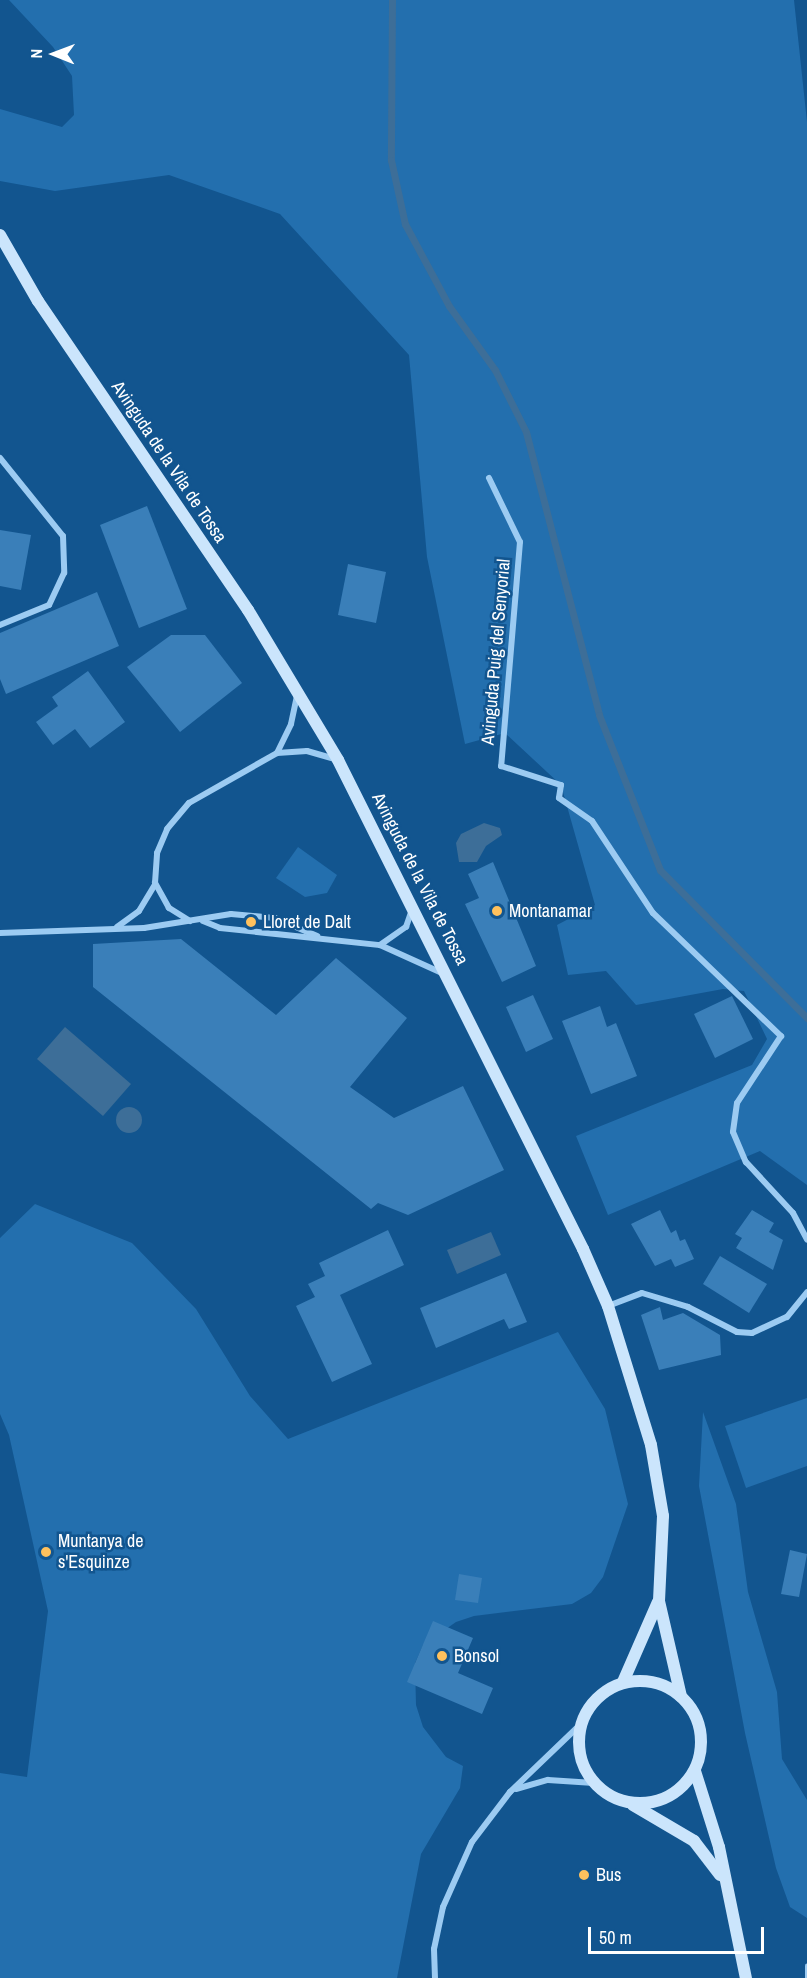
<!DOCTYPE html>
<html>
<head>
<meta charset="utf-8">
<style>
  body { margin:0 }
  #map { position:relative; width:807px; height:1978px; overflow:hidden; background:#12558f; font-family:"Archivo Narrow",sans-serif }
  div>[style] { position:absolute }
  .green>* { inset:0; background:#236fae }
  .water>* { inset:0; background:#3d6e98 }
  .round { border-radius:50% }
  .stream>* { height:7px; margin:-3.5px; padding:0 3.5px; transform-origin:3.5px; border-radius:3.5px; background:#3d6e98 }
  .building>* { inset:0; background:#3a7fb9 }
  .lane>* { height:4.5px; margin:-2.25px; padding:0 2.25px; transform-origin:2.25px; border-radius:2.25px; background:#9ccbf2 }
  .street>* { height:6px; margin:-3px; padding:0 3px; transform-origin:3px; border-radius:3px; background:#9ccbf2 }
  .secondary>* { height:12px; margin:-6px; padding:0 6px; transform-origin:6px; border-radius:6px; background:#cbe5fc }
  .secondary>.ring { margin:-6px; padding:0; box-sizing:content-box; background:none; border:12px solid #cbe5fc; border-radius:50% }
  .dots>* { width:16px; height:16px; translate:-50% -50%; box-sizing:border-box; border:3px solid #12558f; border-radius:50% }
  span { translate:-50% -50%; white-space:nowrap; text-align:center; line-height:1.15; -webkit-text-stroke:5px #12558f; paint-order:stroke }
  .street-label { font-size:18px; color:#fff }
  .poi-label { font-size:18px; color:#fff }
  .left { translate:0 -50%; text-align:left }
  .north { position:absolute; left:24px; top:24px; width:60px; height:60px; -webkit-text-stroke:4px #12558f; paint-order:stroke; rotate:271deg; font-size:16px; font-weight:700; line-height:24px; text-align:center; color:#fff }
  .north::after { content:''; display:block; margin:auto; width:21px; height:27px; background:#fff; clip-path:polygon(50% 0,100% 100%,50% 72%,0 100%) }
  .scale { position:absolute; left:588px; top:1927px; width:176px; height:27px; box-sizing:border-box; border:3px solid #fff; border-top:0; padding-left:8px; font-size:18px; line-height:21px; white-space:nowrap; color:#fff; -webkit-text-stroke:4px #12558f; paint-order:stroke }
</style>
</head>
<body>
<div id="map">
  <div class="green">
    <div style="clip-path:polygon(9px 0,794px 0,807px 122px,807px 1185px,760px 1151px,608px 1215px,576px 1136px,752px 1065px,767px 1039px,744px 991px,723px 989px,636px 1005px,606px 971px,568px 975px,557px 925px,595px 905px,561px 785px,505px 733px,465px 744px,427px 557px,409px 355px,280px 214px,169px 175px,55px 191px,0 181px,0 109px,62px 127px,74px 115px,72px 76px,53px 47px)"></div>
    <div style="clip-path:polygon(298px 847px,337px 875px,327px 893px,305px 897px,276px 878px)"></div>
    <div style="clip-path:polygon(35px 1204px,132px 1243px,196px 1309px,250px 1396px,288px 1439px,558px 1332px,605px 1409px,628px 1504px,603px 1577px,591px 1593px,572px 1604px,474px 1616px,456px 1622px,423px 1645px,415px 1663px,416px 1705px,423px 1727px,446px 1757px,463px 1766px,460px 1788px,421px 1854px,397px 1978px,0 1978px,0 1773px,27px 1777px,48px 1611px,9px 1435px,0 1414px,0 1238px)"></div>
    <div style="clip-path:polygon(807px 1398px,807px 1466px,746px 1488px,725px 1426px)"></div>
    <div style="clip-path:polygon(703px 1412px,736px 1504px,748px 1592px,777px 1692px,782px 1759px,807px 1800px,807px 1918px,790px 1907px,776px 1868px,745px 1733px,699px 1486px)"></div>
  </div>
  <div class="water">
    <div style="clip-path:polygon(484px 823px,500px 828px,502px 835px,486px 846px,477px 862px,459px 862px,456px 843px,461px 834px)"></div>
    <div style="clip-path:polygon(65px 1027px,131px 1084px,103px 1116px,37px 1059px)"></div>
    <div class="round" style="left:116px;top:1107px;width:26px;height:26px"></div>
    <div style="clip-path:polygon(491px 1232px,501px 1255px,457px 1274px,447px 1250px)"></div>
  </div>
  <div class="stream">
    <div style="left:392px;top:0;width:160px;rotate:90.4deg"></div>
    <div style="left:391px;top:160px;width:66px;rotate:77.7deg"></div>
    <div style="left:405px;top:224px;width:93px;rotate:61.8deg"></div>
    <div style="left:449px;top:306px;width:79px;rotate:54.3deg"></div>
    <div style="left:495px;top:370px;width:69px;rotate:63.4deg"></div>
    <div style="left:526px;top:432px;width:292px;rotate:75.5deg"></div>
    <div style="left:599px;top:715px;width:167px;rotate:68.5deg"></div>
    <div style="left:660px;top:870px;width:209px;rotate:45.2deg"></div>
  </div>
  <div class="building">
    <div style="clip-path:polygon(147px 506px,187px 609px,139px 628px,100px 525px)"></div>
    <div style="clip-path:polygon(0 530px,31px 535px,21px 590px,0 586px)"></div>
    <div style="clip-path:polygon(348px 564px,386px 572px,376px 623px,338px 615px)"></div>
    <div style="clip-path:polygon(97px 592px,119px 646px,6px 694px,0 679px,0 633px)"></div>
    <div style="clip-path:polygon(171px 635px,205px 635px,242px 683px,180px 732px,127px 667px)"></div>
    <div style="clip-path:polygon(88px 671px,125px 722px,90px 748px,75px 729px,53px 745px,36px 722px,58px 706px,52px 697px)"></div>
    <div style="clip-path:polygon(493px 862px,536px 966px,502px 982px,465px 904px,479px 898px,468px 874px)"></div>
    <div style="clip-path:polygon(181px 939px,276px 1015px,336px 958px,407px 1018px,350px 1087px,394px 1118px,463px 1086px,504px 1170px,408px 1215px,378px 1203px,371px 1209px,93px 987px,93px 944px)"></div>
    <div style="clip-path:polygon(533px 995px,553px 1039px,526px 1052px,506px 1007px)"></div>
    <div style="clip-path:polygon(732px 996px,753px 1039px,715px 1058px,694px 1014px)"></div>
    <div style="clip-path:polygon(600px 1006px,607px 1027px,616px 1023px,637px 1076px,591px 1094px,562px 1021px)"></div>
    <div style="clip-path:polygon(660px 1210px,671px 1233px,676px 1230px,680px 1241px,685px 1239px,694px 1259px,675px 1267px,671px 1259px,655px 1266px,631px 1224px)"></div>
    <div style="clip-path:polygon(752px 1210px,774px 1223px,769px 1232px,783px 1240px,773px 1270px,736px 1248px,742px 1238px,735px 1234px)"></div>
    <div style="clip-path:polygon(388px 1230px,404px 1265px,340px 1295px,372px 1364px,332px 1382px,296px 1306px,315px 1297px,308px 1284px,325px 1276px,319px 1263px)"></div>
    <div style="clip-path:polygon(720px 1256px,767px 1284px,749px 1313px,703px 1284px)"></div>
    <div style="clip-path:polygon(506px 1273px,527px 1322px,509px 1329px,504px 1319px,436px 1348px,420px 1308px)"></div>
    <div style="clip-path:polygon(660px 1307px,663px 1320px,683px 1313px,720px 1335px,721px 1355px,659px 1370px,641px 1315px)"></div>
    <div style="clip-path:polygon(790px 1550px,807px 1554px,799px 1597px,781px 1594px)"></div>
    <div style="clip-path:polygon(459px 1574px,482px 1578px,478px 1603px,455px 1600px)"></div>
    <div style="clip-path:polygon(433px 1621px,473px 1638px,458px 1673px,493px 1688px,482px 1714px,407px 1682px)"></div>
  </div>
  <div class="lane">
    <div style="left:807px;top:1978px;width:12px;rotate:-90deg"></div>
  </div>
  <div class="street">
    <div style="left:0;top:458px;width:100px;rotate:51.1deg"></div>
    <div style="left:63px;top:536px;width:37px;rotate:88deg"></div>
    <div style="left:64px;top:573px;width:35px;rotate:115deg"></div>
    <div style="left:49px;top:605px;width:53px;rotate:157.8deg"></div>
    <div style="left:489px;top:478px;width:71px;rotate:64.2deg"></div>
    <div style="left:520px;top:542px;width:225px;rotate:94.8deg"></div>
    <div style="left:501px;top:766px;width:63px;rotate:17.6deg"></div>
    <div style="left:561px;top:785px;width:13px;rotate:99deg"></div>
    <div style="left:559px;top:798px;width:40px;rotate:34.9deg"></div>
    <div style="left:592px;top:821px;width:110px;rotate:56.5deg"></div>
    <div style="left:653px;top:913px;width:178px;rotate:43.9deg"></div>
    <div style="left:781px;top:1036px;width:80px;rotate:123.3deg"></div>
    <div style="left:737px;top:1103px;width:29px;rotate:98deg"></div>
    <div style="left:733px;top:1132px;width:33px;rotate:67deg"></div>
    <div style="left:746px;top:1162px;width:69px;rotate:47.3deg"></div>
    <div style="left:793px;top:1213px;width:30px;rotate:62deg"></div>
    <div style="left:277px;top:753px;width:30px;rotate:-4deg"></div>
    <div style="left:307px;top:751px;width:29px;rotate:16deg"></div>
    <div style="left:190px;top:921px;width:25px;rotate:-148deg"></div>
    <div style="left:169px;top:908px;width:29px;rotate:-119deg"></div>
    <div style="left:155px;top:883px;width:30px;rotate:-86deg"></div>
    <div style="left:157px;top:853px;width:26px;rotate:-67deg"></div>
    <div style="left:167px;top:829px;width:34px;rotate:-50deg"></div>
    <div style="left:189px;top:803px;width:101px;rotate:-29.6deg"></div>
    <div style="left:277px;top:753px;width:32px;rotate:-64deg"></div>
    <div style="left:291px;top:724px;width:30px;rotate:-78deg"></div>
    <div style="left:203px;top:921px;width:18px;rotate:22deg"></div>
    <div style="left:220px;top:928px;width:161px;rotate:6.1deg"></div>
    <div style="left:380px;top:945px;width:68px;rotate:24.3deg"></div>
    <div style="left:117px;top:927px;width:27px;rotate:-36deg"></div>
    <div style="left:139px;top:911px;width:31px;rotate:-59deg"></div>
    <div style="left:0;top:933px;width:144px;rotate:-2deg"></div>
    <div style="left:144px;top:928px;width:88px;rotate:-9.1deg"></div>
    <div style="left:231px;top:914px;width:44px;rotate:5.2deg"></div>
    <div style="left:275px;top:918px;width:46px;rotate:23.2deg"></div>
    <div style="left:380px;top:945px;width:32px;rotate:-35deg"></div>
    <div style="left:406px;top:927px;width:18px;rotate:-71deg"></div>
    <div style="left:608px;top:1306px;width:36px;rotate:-21deg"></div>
    <div style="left:642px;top:1293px;width:48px;rotate:16.9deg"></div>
    <div style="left:688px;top:1307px;width:55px;rotate:27deg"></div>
    <div style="left:737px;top:1332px;width:15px;rotate:4deg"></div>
    <div style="left:752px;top:1333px;width:38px;rotate:-25deg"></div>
    <div style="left:787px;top:1317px;width:32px;rotate:-51deg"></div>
    <div style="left:516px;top:1789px;width:33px;rotate:-16deg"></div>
    <div style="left:548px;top:1780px;width:46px;rotate:3.7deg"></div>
    <div style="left:435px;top:1978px;width:29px;rotate:-92deg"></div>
    <div style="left:434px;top:1949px;width:43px;rotate:-77.9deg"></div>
    <div style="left:443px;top:1907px;width:71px;rotate:-66deg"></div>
    <div style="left:472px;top:1842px;width:63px;rotate:-52.8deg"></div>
    <div style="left:510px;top:1792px;width:100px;rotate:-43.8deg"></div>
  </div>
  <div class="secondary">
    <div style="left:0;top:235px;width:76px;rotate:60.1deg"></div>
    <div style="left:38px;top:301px;width:374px;rotate:55.8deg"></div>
    <div style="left:248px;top:610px;width:175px;rotate:59deg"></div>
    <div style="left:338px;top:760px;width:547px;rotate:63.39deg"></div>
    <div style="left:583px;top:1249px;width:62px;rotate:66.3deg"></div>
    <div style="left:608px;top:1306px;width:145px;rotate:72.8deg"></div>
    <div style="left:651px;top:1445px;width:72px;rotate:80.4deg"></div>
    <div style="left:663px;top:1516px;width:85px;rotate:92.7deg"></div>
    <div style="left:659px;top:1601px;width:98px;rotate:77deg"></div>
    <div class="ring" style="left:579px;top:1681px;width:110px;height:110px"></div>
    <div style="left:623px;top:1682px;width:87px;rotate:-66.4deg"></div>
    <div style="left:695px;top:1771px;width:80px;rotate:72.5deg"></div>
    <div style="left:719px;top:1847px;width:134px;rotate:78.4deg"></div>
    <div style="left:633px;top:1805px;width:71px;rotate:30.5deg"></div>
    <div style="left:694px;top:1841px;width:43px;rotate:52.6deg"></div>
  </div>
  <div class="dots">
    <div style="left:497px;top:911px;background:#ffc15d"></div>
    <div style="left:251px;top:922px;background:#ffc15d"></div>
    <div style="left:46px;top:1552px;background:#ffc15d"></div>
    <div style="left:442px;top:1656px;background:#ffc15d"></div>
    <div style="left:584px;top:1875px;background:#ffc15d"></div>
  </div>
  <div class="street-label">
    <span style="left:169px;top:462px;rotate:56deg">Avinguda de la Vila de Tossa</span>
    <span style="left:496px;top:652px;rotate:-85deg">Avinguda Puig del Senyorial</span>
    <span style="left:420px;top:879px;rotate:63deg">Avinguda de la Vila de Tossa</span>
  </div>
  <div class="poi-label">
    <span class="left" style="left:509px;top:911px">Montanamar</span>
    <span class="left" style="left:263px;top:922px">Lloret de Dalt</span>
    <span class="left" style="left:58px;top:1552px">Muntanya de<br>s'Esquinze</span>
    <span class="left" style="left:454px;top:1656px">Bonsol</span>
    <span class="left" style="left:596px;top:1875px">Bus</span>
  </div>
  <div class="north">N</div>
  <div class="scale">50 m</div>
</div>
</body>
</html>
